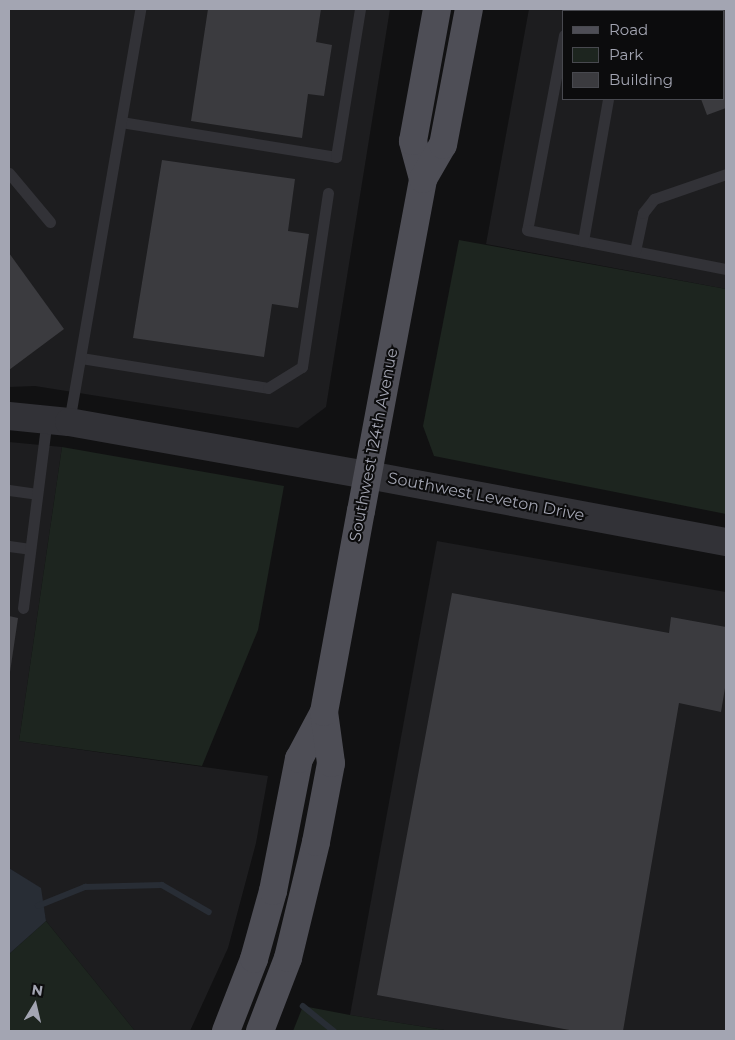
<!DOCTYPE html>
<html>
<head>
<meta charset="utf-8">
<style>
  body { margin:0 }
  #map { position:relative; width:735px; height:1040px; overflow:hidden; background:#111112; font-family:Montserrat,sans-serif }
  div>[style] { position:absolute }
  .built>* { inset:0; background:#1d1d1f }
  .green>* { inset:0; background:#1d251f }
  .water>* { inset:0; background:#282d35 }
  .stream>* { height:5.5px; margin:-2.75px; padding:0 2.75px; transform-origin:2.75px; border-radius:2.75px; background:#282d35 }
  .building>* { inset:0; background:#3b3b3f }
  .service>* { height:11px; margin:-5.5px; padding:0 5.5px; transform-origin:5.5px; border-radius:5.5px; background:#323237 }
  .tertiary>* { height:28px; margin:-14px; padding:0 14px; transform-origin:14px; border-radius:14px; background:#323237 }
  .primary>* { height:28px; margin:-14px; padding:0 14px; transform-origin:14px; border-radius:14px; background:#4e4e56 }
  span { translate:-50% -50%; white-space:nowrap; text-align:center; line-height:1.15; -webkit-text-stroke:4px #0c0c0d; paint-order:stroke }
  .street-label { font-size:16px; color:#a3a5b2 }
  .frame { position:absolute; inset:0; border:10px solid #a3a5b2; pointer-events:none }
  .legend { position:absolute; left:562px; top:10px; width:162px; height:90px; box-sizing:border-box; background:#0c0c0d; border:1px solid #48494f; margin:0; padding:6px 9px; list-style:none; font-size:15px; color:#a3a5b2 }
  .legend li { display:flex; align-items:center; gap:10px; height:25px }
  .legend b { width:25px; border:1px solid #48494f }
  .north { position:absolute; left:10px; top:980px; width:50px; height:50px; -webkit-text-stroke:4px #0c0c0d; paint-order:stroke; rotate:9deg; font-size:14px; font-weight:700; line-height:20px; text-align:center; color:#a3a5b2 }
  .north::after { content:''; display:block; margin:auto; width:18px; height:22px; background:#a3a5b2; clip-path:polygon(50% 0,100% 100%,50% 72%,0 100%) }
</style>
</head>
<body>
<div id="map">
  <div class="built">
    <div style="clip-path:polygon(9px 9px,390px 9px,326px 407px,298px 428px,35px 386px,9px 387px)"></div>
    <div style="clip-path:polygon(evenodd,529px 9px,726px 9px,726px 289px,486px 244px,529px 9px,564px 11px,724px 11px,724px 99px,564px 99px,564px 11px)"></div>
    <div style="clip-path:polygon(9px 442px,62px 447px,19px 741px,268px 776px,256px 843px,228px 948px,190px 1031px,135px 1031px,46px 921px,40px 888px,9px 868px)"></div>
    <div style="clip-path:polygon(437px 541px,726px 592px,726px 1031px,450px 1031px,350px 1015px)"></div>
  </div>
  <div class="green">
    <div style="clip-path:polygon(459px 240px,726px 289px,726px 514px,434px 456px,423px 426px)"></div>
    <div style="clip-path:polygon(62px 447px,284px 486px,258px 630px,202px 766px,19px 741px)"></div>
    <div style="clip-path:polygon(46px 921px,135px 1031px,9px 1031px,9px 954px)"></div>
    <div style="clip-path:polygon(303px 1006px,350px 1015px,450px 1031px,293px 1031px)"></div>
  </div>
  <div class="water">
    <div style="clip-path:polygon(9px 868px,41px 888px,46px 921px,9px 954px)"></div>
  </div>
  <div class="stream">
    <div style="left:38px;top:906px;width:51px;rotate:-22deg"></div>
    <div style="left:85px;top:887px;width:77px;rotate:-1.5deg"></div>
    <div style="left:162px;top:885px;width:54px;rotate:29.9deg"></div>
    <div style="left:303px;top:1006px;width:40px;rotate:39deg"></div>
  </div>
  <div class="building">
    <div style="clip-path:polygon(208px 9px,321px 9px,316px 42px,332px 45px,324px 96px,308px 94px,302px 138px,191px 121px)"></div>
    <div style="clip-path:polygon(645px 9px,726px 9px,726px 108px,707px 115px,701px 99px,724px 99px,724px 11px)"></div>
    <div style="clip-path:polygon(162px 160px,295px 179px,288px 231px,309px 234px,298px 308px,272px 304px,264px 357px,133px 338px)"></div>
    <div style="clip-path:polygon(9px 253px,64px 329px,9px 370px)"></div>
    <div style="clip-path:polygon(452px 593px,669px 633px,671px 617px,726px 627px,726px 682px,721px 712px,679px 703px,623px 1031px,575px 1031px,377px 995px)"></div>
    <div style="clip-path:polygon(9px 616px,18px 618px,10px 672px,9px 672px)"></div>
  </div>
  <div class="service">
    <div style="left:568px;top:11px;width:2px;rotate:-63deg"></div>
    <div style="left:624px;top:11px;width:2px;rotate:-90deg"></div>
    <div style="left:564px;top:35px;width:198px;rotate:100.7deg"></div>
    <div style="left:527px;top:230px;width:203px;rotate:11.1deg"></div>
    <div style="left:121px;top:122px;width:218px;rotate:9.2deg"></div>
    <div style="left:336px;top:157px;width:150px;rotate:-80.8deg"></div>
    <div style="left:9px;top:173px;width:64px;rotate:50.1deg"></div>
    <div style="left:583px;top:241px;width:144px;rotate:-80deg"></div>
    <div style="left:635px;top:251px;width:39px;rotate:-78deg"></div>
    <div style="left:643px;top:213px;width:18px;rotate:-52deg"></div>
    <div style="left:654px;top:199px;width:76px;rotate:-19.1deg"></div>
    <div style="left:81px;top:358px;width:189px;rotate:9.1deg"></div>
    <div style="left:268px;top:388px;width:40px;rotate:-32deg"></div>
    <div style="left:302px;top:367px;width:176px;rotate:-81.5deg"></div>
    <div style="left:69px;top:422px;width:419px;rotate:-80.2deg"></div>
    <div style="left:9px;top:490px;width:28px;rotate:8deg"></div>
    <div style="left:9px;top:546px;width:21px;rotate:8deg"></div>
    <div style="left:23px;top:608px;width:191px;rotate:-82.8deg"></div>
  </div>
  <div class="tertiary">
    <div style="left:9px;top:416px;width:60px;rotate:5.7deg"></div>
    <div style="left:69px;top:422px;width:304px;rotate:10.1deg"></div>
    <div style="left:368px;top:475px;width:364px;rotate:10.6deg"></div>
  </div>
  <div class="primary">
    <div style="left:423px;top:179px;width:39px;rotate:-105deg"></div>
    <div style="left:413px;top:141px;width:134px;rotate:-79.7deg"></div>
    <div style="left:226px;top:1031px;width:77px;rotate:-68.7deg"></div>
    <div style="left:254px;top:959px;width:71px;rotate:-74.4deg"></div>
    <div style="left:273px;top:891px;width:135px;rotate:-78.9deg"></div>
    <div style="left:299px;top:759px;width:53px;rotate:-62deg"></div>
    <div style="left:260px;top:1031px;width:78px;rotate:-69deg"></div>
    <div style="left:288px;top:958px;width:119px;rotate:-76.4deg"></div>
    <div style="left:316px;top:842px;width:80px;rotate:-79.2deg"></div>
    <div style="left:331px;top:763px;width:51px;rotate:-97.8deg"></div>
    <div style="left:324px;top:712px;width:204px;rotate:-79.6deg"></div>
    <div style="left:361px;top:511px;width:338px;rotate:-79.4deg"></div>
    <div style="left:423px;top:179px;width:39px;rotate:-60deg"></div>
    <div style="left:443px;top:145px;width:138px;rotate:-79.2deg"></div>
  </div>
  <div class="street-label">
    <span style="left:374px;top:445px;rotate:-79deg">Southwest 124th Avenue</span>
    <span style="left:486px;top:497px;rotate:11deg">Southwest Leveton Drive</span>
  </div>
  <div class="frame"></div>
  <ul class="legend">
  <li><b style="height:6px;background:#4e4e56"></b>Road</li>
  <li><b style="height:14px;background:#1d251f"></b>Park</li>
  <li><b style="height:14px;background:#3b3b3f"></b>Building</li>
  </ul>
  <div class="north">N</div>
</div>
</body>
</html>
